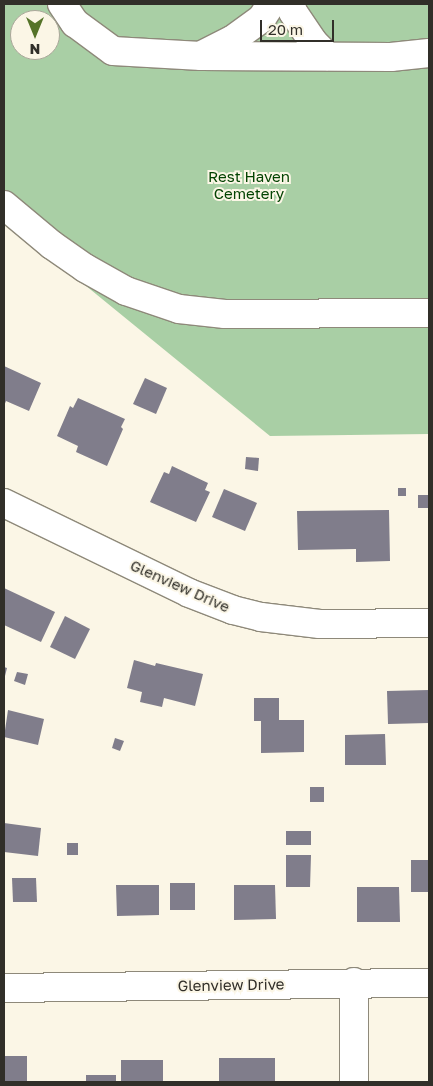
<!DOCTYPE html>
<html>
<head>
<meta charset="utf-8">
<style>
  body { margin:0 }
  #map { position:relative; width:433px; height:1086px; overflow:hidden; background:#fbf6e6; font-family:"Golos Text",sans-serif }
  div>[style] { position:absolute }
  .green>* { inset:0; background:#a9cfa5 }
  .building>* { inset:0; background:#807d8b }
  .roads { filter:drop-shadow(1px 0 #8e897a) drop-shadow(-1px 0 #8e897a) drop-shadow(0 1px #8e897a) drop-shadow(0 -1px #8e897a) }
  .minor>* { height:28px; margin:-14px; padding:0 14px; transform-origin:14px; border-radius:14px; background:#fff }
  span { translate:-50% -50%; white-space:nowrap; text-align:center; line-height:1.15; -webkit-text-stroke:4px #fbf6e6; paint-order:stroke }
  .park-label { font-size:15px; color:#034302 }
  .street-label { font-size:15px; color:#312f29 }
  .frame { position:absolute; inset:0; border:5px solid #312f29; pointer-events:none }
  .north { position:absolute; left:10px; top:10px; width:50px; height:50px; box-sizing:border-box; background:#fbf6e6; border:1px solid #aaa69a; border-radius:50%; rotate:180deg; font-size:14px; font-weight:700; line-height:20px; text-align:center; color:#312f29 }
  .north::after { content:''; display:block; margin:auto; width:18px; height:22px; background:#557329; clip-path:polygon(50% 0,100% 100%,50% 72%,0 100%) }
  .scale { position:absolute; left:260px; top:20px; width:74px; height:22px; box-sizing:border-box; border:2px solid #312f29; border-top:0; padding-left:6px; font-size:15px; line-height:18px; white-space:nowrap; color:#312f29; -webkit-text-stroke:4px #fbf6e6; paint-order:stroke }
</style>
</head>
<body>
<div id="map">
  <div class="green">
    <div style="clip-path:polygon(evenodd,4px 4px,429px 4px,429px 434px,270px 436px,4px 219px,4px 4px,20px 20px,50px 20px,50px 50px,20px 50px,20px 20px)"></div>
  </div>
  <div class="building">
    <div style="clip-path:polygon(4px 366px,41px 383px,29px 411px,6px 401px,4px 406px)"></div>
    <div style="clip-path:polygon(145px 378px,167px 388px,156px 414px,133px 404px)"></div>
    <div style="clip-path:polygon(78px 398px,125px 419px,121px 427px,123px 429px,107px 466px,76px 452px,78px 446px,57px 436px,70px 406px,73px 408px)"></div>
    <div style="clip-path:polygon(246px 457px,259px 458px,258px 471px,245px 469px)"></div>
    <div style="clip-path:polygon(172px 466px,208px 483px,205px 490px,210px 492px,196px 522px,150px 502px,164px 472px,169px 474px)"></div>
    <div style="clip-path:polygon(398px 488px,406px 488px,406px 496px,398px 496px)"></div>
    <div style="clip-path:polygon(224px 489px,257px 503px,245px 531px,212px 517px)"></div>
    <div style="clip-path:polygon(418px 495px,429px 495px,429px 508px,418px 508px)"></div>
    <div style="clip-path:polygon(389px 510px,390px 561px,356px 562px,356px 549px,298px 550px,297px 511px)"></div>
    <div style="clip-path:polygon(4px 588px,55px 612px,41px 642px,4px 625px)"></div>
    <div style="clip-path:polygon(65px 616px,90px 629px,75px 659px,50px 647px)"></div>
    <div style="clip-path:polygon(134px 660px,155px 666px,156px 663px,203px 674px,195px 706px,164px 698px,162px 707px,140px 702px,142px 692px,127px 688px)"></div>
    <div style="clip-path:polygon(4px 667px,7px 668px,4px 680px)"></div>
    <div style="clip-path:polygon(17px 672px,28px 674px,25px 685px,14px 681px)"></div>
    <div style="clip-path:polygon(429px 690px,429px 723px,388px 724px,387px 691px)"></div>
    <div style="clip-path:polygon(254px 698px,279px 698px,279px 720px,304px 720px,304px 752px,261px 753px,261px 721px,254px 721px)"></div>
    <div style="clip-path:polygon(8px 710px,44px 719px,38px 745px,4px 737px)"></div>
    <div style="clip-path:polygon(385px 734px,386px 765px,345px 765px,345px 735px)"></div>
    <div style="clip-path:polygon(115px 738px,124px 741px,120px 751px,112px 748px)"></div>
    <div style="clip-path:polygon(310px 787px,324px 787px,324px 802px,310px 802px)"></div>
    <div style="clip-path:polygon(4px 823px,41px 828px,38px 856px,4px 852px)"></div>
    <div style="clip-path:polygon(286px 831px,311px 831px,311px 845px,286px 845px)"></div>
    <div style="clip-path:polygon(67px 843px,78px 843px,78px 855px,67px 855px)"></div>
    <div style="clip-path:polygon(286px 855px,311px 855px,310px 887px,286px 887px)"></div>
    <div style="clip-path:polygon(411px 860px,429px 860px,429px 892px,411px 892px)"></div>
    <div style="clip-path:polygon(12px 878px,36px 878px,37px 902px,13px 902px)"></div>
    <div style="clip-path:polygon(170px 883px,195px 883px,195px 910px,170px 910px)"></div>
    <div style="clip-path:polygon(116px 885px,159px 885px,159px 915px,117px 916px)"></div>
    <div style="clip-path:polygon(234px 885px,275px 885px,276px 919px,234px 920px)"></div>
    <div style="clip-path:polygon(357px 887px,399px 887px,400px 922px,357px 922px)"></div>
    <div style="clip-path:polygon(4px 1056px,27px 1056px,27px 1082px,4px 1082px)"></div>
    <div style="clip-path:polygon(219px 1058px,275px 1058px,275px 1082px,219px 1082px)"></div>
    <div style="clip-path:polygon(121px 1060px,163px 1060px,163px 1082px,121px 1082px)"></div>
    <div style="clip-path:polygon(86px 1075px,116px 1075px,116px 1082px,86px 1082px)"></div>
  </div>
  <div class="roads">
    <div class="minor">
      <div style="left:62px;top:4px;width:23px;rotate:56deg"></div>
      <div style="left:75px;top:23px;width:47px;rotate:36.4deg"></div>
      <div style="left:113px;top:51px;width:88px;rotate:3.3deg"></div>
      <div style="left:201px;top:56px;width:190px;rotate:0.3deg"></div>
      <div style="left:391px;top:57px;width:38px;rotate:-6deg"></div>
      <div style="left:290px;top:4px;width:9px;rotate:69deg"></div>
      <div style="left:293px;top:12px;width:36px;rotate:56deg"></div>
      <div style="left:313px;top:42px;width:20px;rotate:45deg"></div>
      <div style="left:204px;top:54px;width:31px;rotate:-27deg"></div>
      <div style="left:232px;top:40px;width:37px;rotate:-36deg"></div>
      <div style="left:262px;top:18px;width:17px;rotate:-57deg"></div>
      <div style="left:4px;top:205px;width:62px;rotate:39.8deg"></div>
      <div style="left:52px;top:245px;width:40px;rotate:34.9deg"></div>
      <div style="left:85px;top:268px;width:47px;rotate:29.3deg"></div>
      <div style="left:126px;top:291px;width:56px;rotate:18.8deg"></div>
      <div style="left:179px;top:309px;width:46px;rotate:6.2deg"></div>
      <div style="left:225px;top:314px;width:204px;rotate:-0.3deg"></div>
      <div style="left:4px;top:503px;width:206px;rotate:25.9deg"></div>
      <div style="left:189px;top:593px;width:47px;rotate:21.1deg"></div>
      <div style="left:233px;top:610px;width:29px;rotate:14deg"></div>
      <div style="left:261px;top:617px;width:59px;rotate:6.8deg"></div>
      <div style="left:320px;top:624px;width:109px;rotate:-0.5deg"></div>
      <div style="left:4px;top:988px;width:425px;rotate:-0.7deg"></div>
      <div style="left:354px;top:1082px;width:100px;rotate:-90deg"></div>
    </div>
  </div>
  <div class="park-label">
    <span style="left:249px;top:185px">Rest Haven<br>Cemetery</span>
  </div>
  <div class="street-label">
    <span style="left:180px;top:586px;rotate:24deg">Glenview Drive</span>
    <span style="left:231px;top:985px;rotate:-1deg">Glenview Drive</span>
  </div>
  <div class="frame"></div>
  <div class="north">N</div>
  <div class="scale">20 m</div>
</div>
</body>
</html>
